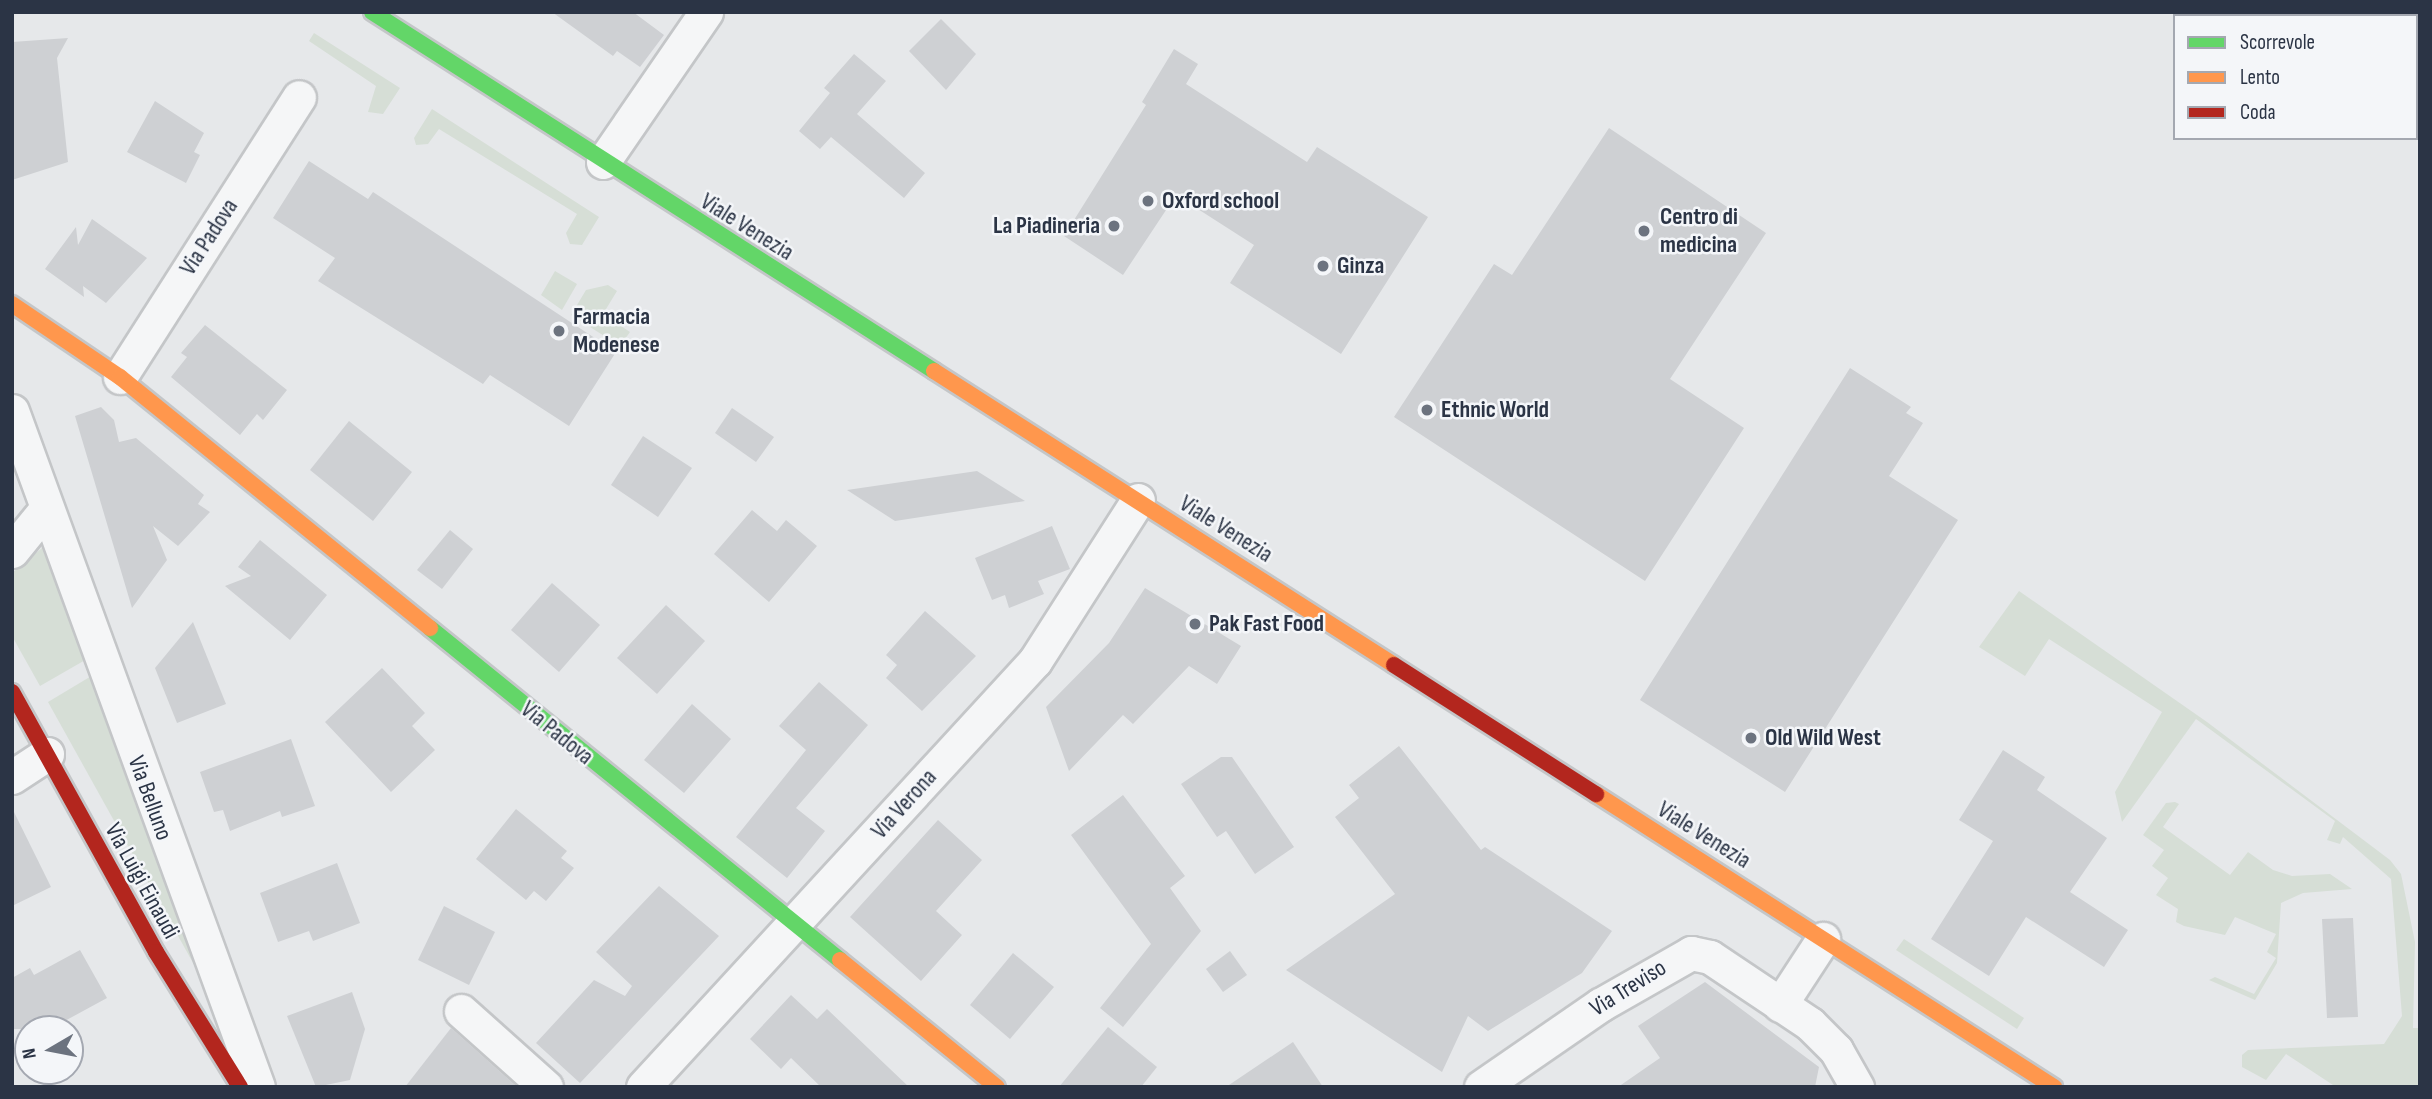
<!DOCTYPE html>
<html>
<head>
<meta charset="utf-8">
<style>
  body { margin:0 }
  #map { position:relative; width:2432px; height:1099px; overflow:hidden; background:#e6e8ea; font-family:"Sofia Sans Condensed",sans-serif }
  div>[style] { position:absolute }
  .green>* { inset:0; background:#d6ded6 }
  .building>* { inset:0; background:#ced0d3 }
  .roads { filter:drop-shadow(2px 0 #c4c6c8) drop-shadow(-2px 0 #c4c6c8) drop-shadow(0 2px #c4c6c8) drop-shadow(0 -2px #c4c6c8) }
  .street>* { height:33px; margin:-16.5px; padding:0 16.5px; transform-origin:16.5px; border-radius:16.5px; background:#f5f6f7 }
  .fast>* { height:16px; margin:-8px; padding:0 8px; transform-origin:8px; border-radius:8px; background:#63d668 }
  .slow>* { height:16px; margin:-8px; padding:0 8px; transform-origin:8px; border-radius:8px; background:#ff974d }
  .jam>* { height:16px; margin:-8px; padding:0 8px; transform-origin:8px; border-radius:8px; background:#b3261e }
  .dots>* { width:19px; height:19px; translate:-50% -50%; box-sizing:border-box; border:4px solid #f4f6f9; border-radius:50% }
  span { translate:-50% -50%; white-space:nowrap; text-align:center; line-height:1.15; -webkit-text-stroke:5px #f4f6f9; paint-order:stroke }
  .poi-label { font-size:24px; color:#2b3445; font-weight:700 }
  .left { translate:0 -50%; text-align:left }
  .right { translate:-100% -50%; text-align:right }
  .street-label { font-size:24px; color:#2b3445 }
  .frame { position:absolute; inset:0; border:14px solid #2b3445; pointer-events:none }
  .legend { position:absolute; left:2173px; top:14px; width:245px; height:126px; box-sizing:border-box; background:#f4f6f9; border:2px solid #a4a8b1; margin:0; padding:9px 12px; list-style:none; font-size:21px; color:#2b3445 }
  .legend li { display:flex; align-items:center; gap:14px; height:35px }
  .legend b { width:35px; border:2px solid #a4a8b1 }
  .north { position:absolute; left:14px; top:1015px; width:70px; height:70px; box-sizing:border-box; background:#f4f6f9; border:2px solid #a4a8b1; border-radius:50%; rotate:260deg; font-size:19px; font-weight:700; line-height:28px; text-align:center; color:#2b3445 }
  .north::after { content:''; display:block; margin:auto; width:24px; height:32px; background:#6c737f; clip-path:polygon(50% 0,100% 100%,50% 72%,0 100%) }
</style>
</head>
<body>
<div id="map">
  <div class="green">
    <div style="clip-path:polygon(314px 33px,400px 88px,383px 114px,368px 112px,376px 86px,309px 41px)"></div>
    <div style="clip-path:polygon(432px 109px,599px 217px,582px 245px,570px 244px,566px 233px,577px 214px,439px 129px,428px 144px,416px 145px,414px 138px)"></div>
    <div style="clip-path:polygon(555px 271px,577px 284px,562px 310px,541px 295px)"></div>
    <div style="clip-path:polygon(608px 285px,617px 291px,603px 314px,630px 332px,620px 346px,571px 315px,586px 290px)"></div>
    <div style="clip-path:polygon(42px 548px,87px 659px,40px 686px,12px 636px,12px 573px)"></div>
    <div style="clip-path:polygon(2019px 591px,2207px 722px,2390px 860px,2401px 874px,2415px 942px,2413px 1028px,2420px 1028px,2420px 1087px,2336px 1087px,2286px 1054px,2266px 1080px,2242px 1067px,2242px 1055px,2248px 1050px,2384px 1044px,2402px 1016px,2391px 879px,2343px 837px,2340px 844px,2327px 840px,2335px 821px,2196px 719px,2122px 822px,2115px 792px,2162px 712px,2049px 639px,2025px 676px,1979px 647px)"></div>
    <div style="clip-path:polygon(93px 675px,202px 979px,48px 702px)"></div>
    <div style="clip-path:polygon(2175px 802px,2179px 804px,2163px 827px,2230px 875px,2248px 852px,2273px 870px,2292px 876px,2330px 874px,2352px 889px,2303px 893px,2281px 903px,2277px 963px,2255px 1000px,2209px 980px,2215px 977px,2254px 994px,2276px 958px,2267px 952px,2276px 934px,2235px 917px,2225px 935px,2184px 926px,2176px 922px,2178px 909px,2156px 895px,2168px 878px,2152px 866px,2164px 850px,2143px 835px,2166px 803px)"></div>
    <div style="clip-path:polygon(1904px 939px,2024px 1018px,2017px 1029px,1896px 950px)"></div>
  </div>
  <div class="building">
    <div style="clip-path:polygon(552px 12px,633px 12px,664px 35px,640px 67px,617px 51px,613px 56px)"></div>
    <div style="clip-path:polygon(941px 19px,976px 54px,946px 90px,909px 51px)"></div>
    <div style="clip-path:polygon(68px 38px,57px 58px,68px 162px,12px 180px,12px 42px)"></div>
    <div style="clip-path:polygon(1174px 49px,1198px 64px,1186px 84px,1307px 162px,1317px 147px,1428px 217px,1341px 354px,1230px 283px,1254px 245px,1176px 195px,1123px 275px,1064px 236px,1146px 105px,1142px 102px)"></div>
    <div style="clip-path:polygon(854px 54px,886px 81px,857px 114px,925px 173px,904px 198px,831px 137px,820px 149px,799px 131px,830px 93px,824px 88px)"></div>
    <div style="clip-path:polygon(155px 101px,204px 133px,194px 152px,200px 155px,186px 183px,127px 152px)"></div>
    <div style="clip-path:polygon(1609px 128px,1766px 233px,1670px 379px,1744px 428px,1645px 581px,1394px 417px,1494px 264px,1512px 275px)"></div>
    <div style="clip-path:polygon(309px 161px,368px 199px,373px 192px,616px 352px,569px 426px,490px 375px,483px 384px,318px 281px,335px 258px,273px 218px)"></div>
    <div style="clip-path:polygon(92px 219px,147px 258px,106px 303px,83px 286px,84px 297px,45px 269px,76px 227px,78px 245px)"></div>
    <div style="clip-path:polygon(205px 325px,287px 390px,263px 420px,257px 414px,240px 435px,171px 377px,187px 357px,181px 353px)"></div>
    <div style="clip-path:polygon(1850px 368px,1911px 407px,1906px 413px,1923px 423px,1889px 476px,1958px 520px,1785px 792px,1640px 700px)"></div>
    <div style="clip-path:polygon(101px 407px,114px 420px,119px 442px,136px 438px,204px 495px,198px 504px,210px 512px,178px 546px,153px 526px,167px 560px,132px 608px,75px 416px)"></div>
    <div style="clip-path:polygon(732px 408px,774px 437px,756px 462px,715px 433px)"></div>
    <div style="clip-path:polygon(349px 421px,412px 472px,373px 521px,310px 470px)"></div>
    <div style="clip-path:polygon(643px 436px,692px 468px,658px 517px,611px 485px)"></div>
    <div style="clip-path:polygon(977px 471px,1025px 501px,895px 521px,847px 490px)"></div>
    <div style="clip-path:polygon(752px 510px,777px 531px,786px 520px,817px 546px,769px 602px,714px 554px)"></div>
    <div style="clip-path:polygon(1052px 526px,1070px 569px,1038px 581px,1044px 594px,1009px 608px,1005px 595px,992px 600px,975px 558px)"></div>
    <div style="clip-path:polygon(450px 530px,473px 549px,442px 589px,417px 570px)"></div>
    <div style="clip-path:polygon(260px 540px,327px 595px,290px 640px,225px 586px,251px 576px,238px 567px)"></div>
    <div style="clip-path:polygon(552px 583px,600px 625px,559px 672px,511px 630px)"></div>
    <div style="clip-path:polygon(1145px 588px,1241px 646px,1217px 684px,1189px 666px,1133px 724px,1123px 715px,1069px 771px,1046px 707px,1109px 643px)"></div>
    <div style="clip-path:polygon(666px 605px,705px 641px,657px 694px,617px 658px)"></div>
    <div style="clip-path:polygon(925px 611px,976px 656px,922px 711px,886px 678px,897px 665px,886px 655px)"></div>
    <div style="clip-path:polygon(193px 622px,226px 704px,177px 723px,155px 668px)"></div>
    <div style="clip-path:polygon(382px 668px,425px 713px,412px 726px,435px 750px,391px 792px,325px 722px)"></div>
    <div style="clip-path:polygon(819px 682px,868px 725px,796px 808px,825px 831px,787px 878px,736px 837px,806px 750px,779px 726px)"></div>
    <div style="clip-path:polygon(692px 704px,731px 739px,684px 793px,644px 760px)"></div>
    <div style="clip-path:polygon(291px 739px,315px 806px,282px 817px,280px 811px,230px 831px,223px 810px,214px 812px,200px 772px)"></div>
    <div style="clip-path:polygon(1399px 746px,1481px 850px,1485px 847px,1612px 931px,1582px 973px,1488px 1031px,1468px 1016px,1442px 1072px,1286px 970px,1395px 894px,1335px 817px,1359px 798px,1349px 785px)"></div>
    <div style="clip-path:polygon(2003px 750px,2045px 777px,2037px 790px,2107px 838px,2070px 892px,2128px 930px,2104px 967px,2026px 917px,1989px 976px,1931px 939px,1993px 841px,1959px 820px)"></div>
    <div style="clip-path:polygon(1221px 757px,1232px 757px,1294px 847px,1255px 874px,1226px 831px,1217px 837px,1181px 784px)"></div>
    <div style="clip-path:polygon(1123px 795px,1185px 876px,1170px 888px,1201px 931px,1123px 1027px,1100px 1008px,1151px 944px,1071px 835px)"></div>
    <div style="clip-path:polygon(12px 808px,51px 887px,12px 906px)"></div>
    <div style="clip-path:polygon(516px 809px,567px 851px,561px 858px,574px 868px,546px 901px,534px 891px,526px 900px,476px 859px)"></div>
    <div style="clip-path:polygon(938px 820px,982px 860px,936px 911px,962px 935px,921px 981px,850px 917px)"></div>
    <div style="clip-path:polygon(337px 863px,360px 923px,313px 941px,309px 931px,278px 942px,260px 893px)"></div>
    <div style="clip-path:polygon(659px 886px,719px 936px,580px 1083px,536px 1043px,594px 980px,625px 996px,632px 986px,596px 952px)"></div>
    <div style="clip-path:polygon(444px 906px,495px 932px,469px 985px,418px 960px)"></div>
    <div style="clip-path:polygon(2353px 918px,2358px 1017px,2327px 1018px,2322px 919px)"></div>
    <div style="clip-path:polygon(80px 950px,107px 998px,50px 1029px,12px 1029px,12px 978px,30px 968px,34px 975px)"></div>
    <div style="clip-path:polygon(1230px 951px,1247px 975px,1223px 992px,1206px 969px)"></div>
    <div style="clip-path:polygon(1013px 953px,1054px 987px,1010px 1039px,970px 1005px)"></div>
    <div style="clip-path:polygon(1705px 982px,1819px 1067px,1815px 1087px,1618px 1087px,1660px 1058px,1638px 1026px)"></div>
    <div style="clip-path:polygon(352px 992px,365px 1029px,350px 1080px,316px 1087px,287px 1016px)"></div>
    <div style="clip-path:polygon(791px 995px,817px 1019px,827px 1009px,909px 1087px,821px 1087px,791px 1058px,781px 1069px,750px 1039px)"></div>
    <div style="clip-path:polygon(1108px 1027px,1157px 1067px,1141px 1087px,1059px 1087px)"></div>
    <div style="clip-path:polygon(451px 1028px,517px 1087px,405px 1087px)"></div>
    <div style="clip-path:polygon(1293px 1042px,1323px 1087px,1226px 1087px)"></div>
  </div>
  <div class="roads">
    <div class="street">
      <div style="left:603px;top:162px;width:182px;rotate:-55.5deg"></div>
      <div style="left:120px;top:377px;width:332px;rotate:-57.4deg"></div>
      <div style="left:12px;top:411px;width:719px;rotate:70deg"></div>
      <div style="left:12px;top:551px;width:54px;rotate:-51deg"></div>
      <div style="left:12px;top:777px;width:42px;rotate:-33.3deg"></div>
      <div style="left:1780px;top:1005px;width:79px;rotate:-56.9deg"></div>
      <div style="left:461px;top:1011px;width:114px;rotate:41.8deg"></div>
      <div style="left:643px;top:1087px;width:579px;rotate:-47.38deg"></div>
      <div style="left:1035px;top:661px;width:191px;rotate:-57.4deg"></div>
      <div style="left:1481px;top:1087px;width:145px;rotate:-34.6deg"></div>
      <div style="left:1600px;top:1005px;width:105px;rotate:-29.7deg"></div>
      <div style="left:1691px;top:953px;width:19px;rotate:12deg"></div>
      <div style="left:1710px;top:957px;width:120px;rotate:33.8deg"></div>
      <div style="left:1810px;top:1024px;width:37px;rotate:45deg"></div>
      <div style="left:1836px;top:1050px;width:43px;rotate:60.4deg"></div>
    </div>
    <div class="fast">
      <div style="left:372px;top:12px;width:667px;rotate:32.57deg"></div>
      <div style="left:430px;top:628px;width:528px;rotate:39deg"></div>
    </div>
    <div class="slow">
      <div style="left:12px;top:304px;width:130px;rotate:34.1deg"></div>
      <div style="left:120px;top:377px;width:399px;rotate:39deg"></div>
      <div style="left:934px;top:371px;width:546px;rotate:32.58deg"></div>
      <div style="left:1596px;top:794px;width:544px;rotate:32.61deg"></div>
      <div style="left:840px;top:960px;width:202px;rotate:39deg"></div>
    </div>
    <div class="jam">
      <div style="left:1394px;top:665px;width:240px;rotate:32.6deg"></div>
      <div style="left:12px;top:692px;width:297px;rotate:61deg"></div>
      <div style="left:156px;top:952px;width:159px;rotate:58.1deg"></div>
    </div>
  </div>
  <div class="dots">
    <div style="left:1148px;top:201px;background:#6c737f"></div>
    <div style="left:1114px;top:226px;background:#6c737f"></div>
    <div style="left:1644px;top:231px;background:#6c737f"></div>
    <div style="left:1323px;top:266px;background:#6c737f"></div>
    <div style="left:559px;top:331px;background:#6c737f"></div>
    <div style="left:1427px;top:410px;background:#6c737f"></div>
    <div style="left:1195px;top:624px;background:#6c737f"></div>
    <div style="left:1751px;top:738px;background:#6c737f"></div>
  </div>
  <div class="poi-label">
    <span class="left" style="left:1162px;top:201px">Oxford school</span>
    <span class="left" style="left:1660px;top:231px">Centro di<br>medicina</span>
    <span class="right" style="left:1100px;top:226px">La Piadineria</span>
    <span class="left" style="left:1337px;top:266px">Ginza</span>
    <span class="left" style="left:573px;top:331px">Farmacia<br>Modenese</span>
    <span class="left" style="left:1441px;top:410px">Ethnic World</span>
    <span class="left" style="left:1209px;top:624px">Pak Fast Food</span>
    <span class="left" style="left:1765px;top:738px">Old Wild West</span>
  </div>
  <div class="street-label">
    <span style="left:747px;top:227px;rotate:32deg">Viale Venezia</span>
    <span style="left:209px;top:237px;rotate:-57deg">Via Padova</span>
    <span style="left:1226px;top:529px;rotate:32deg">Viale Venezia</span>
    <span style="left:557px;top:733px;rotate:39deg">Via Padova</span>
    <span style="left:150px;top:798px;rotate:70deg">Via Belluno</span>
    <span style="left:904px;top:804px;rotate:-48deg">Via Verona</span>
    <span style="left:1704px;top:835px;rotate:32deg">Viale Venezia</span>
    <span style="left:142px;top:881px;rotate:61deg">Via Luigi Einaudi</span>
    <span style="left:1628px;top:988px;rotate:-32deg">Via Treviso</span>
  </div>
  <div class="frame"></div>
  <ul class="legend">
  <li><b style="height:9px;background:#63d668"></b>Scorrevole</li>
  <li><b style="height:9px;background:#ff974d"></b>Lento</li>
  <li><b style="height:9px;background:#b3261e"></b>Coda</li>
  </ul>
  <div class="north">N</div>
</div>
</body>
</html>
